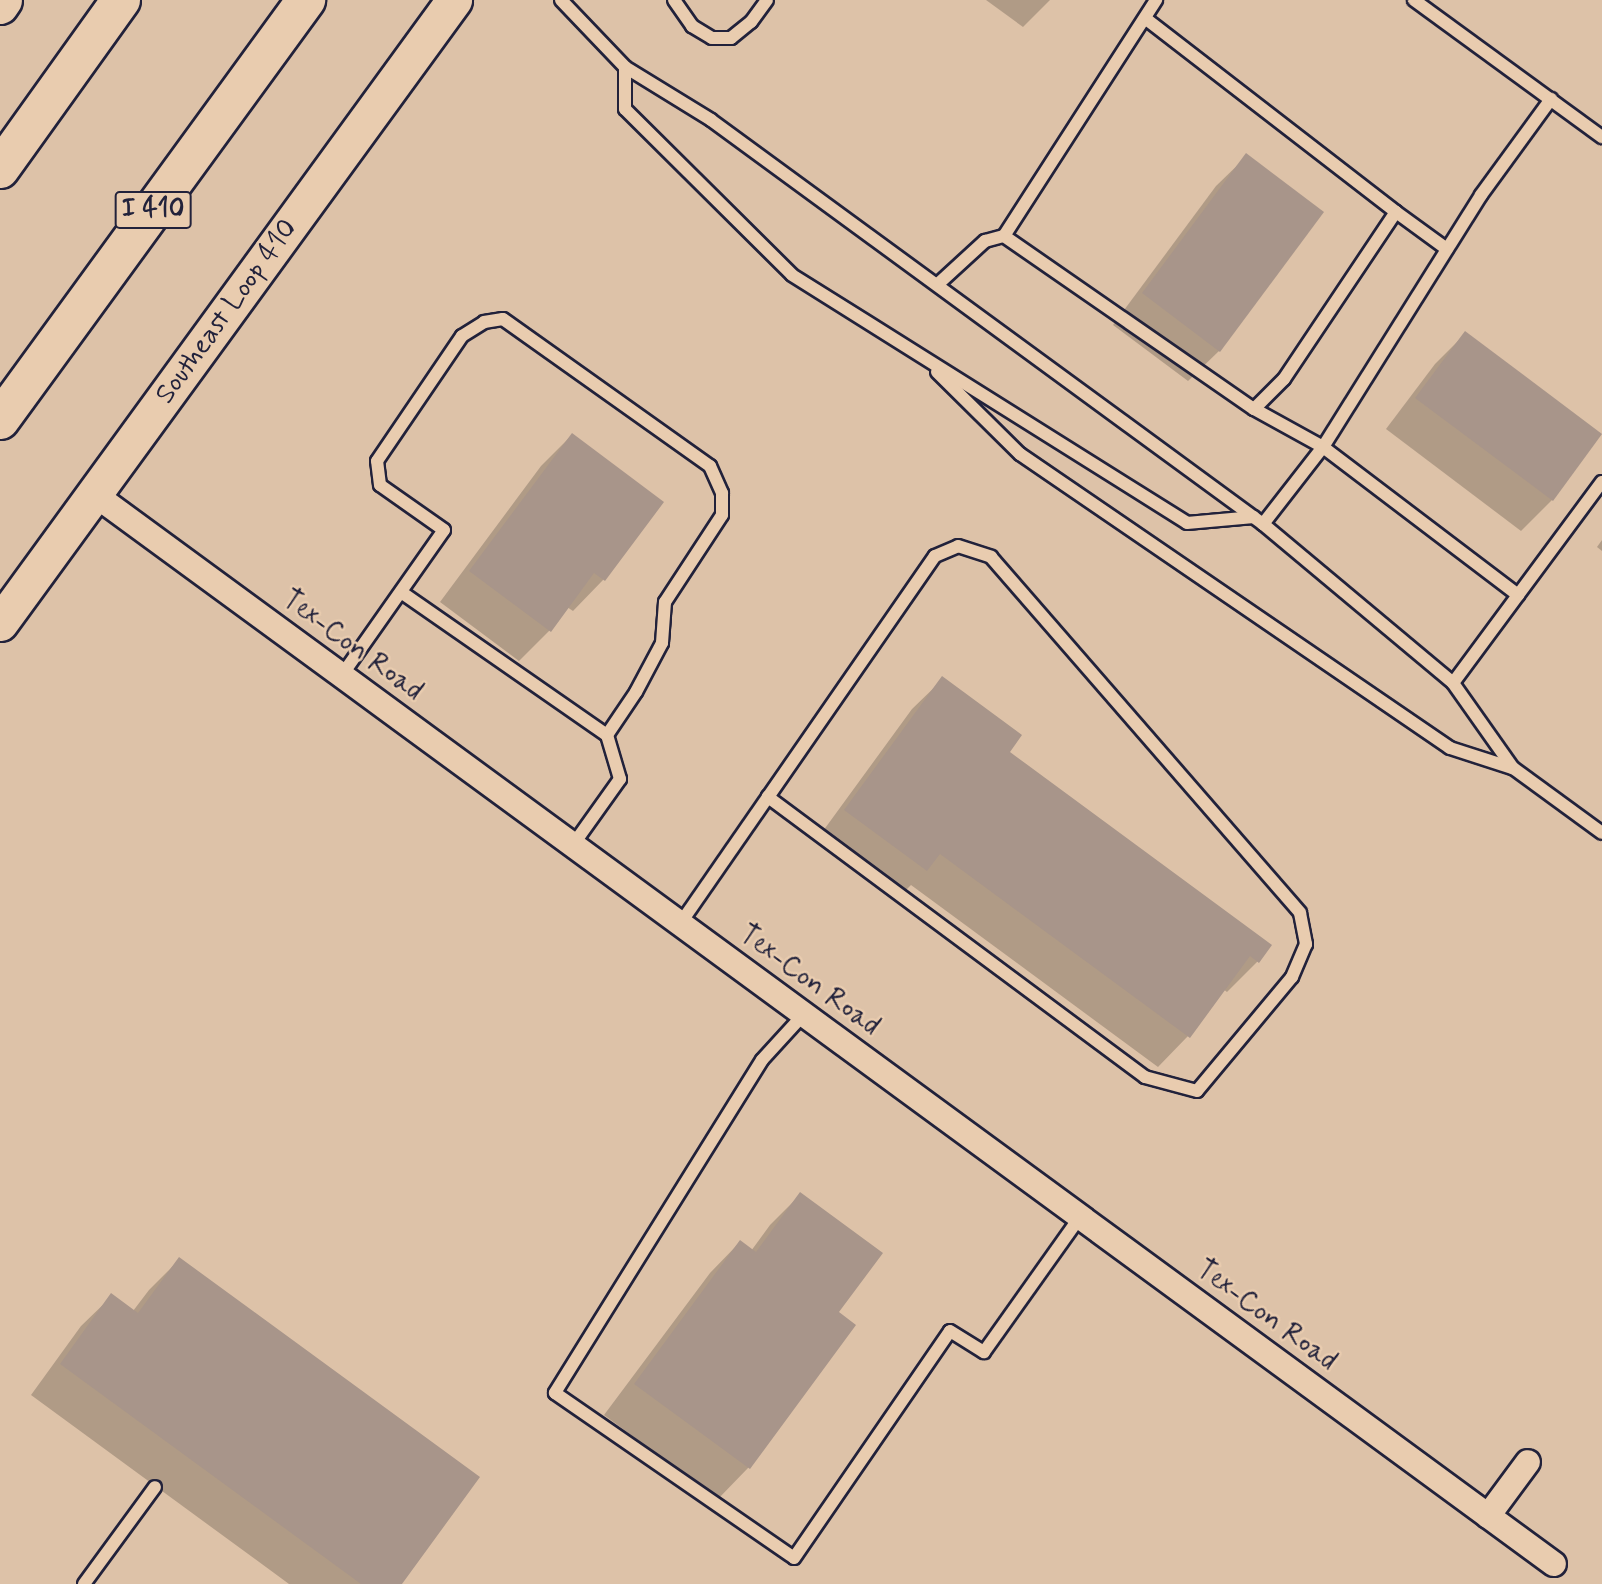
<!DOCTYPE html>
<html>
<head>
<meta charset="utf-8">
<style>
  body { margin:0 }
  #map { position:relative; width:1602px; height:1584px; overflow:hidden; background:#ddc2a8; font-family:Mynerve,sans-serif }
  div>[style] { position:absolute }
  .shadow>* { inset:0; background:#0003 }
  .building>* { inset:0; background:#a8958a }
  .roads { filter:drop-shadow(2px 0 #22223b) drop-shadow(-2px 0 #22223b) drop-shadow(0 2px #22223b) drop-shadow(0 -2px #22223b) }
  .service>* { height:12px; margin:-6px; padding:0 6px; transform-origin:6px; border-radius:6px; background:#e9ccaf }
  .minor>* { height:24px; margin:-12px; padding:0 12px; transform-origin:12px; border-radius:12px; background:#e9ccaf }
  .secondary>* { height:35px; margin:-17.5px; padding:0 17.5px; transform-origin:17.5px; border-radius:17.5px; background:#e9ccaf }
  .motorway>* { height:38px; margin:-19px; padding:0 19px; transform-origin:19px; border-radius:19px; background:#e9ccaf }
  span { translate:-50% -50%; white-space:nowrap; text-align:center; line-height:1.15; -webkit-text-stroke:5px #e9ccaf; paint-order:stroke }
  .shield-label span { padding:2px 5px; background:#e9ccaf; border:2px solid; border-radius:5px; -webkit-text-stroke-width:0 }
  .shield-label { font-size:26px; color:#22223b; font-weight:700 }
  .street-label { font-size:28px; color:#22223b }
</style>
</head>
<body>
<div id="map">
  <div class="shadow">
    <div style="clip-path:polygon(986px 0,1050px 0,1023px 27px)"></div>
    <div style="clip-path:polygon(1247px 156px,1219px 351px,1188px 381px,1113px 325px,1216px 186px)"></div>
    <div style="clip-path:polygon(1465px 334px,1600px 435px,1552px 500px,1521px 531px,1386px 429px,1435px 364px)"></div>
    <div style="clip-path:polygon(572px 435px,662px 502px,603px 580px,573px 611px,567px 607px,549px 631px,519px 661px,440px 602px,541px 466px)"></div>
    <div style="clip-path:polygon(1602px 540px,1602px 551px,1597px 547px)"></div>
    <div style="clip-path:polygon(943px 679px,1007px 752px,1258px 961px,1227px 992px,1223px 989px,1188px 1036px,1158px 1067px,911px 885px,895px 901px,815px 842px,912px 709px)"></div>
    <div style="clip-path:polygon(801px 1194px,836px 1313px,853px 1326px,748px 1468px,718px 1499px,604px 1415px,710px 1273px,740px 1242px,751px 1251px,770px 1225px)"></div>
    <div style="clip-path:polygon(179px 1260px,399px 1584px,289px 1584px,31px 1395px,81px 1326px,112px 1296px,133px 1311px,149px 1290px)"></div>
  </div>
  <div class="building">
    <div style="clip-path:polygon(1246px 153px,1324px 212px,1220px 352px,1142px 293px)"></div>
    <div style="clip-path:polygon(1465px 331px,1602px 434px,1553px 501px,1415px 398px)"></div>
    <div style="clip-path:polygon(572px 433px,664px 502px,605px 581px,594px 573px,551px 632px,469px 571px)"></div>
    <div style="clip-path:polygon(942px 676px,1022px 735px,1010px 752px,1272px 945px,1259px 963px,1250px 956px,1190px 1038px,940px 854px,927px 871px,844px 810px)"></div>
    <div style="clip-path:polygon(800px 1192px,883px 1253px,839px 1312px,856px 1325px,750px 1469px,634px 1384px,740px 1240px,756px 1252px)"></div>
    <div style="clip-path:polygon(179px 1257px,480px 1477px,402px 1584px,361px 1584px,60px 1364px,111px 1293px,138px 1313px)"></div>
  </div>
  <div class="roads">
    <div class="service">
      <div style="left:561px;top:0;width:93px;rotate:46.3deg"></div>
      <div style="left:625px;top:67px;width:101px;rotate:31.6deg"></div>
      <div style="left:711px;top:120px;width:684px;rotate:36.2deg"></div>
      <div style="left:1263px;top:524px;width:248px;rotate:39.9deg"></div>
      <div style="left:1453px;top:683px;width:104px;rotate:54.8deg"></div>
      <div style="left:1513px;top:768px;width:110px;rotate:36.1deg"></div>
      <div style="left:674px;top:0;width:32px;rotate:55deg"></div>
      <div style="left:692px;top:26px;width:23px;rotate:31deg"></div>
      <div style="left:712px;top:38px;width:19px"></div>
      <div style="left:731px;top:38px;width:26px;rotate:-39deg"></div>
      <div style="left:751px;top:22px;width:27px;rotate:-54deg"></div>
      <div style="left:1414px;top:0;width:233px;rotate:36.1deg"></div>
      <div style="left:625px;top:67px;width:42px;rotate:90deg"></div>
      <div style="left:625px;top:109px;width:235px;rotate:44.8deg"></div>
      <div style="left:792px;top:275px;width:466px;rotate:32.1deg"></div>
      <div style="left:1187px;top:523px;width:67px;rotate:-5.1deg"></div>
      <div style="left:1396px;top:212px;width:63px;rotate:36deg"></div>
      <div style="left:1004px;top:236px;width:304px;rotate:34.7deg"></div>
      <div style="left:1254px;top:409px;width:42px;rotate:-45deg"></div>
      <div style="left:1284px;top:379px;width:201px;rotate:-56.2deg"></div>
      <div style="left:1396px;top:212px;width:317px;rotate:-142.3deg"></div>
      <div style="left:938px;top:284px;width:64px;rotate:-42.5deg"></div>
      <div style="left:985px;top:241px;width:20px;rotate:-15deg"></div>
      <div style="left:1004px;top:236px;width:281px;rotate:-57.2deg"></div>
      <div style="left:937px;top:372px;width:117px;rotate:44.7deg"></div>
      <div style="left:1020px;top:454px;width:521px;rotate:34.36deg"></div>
      <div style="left:1450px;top:748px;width:65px;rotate:17.9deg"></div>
      <div style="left:1254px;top:409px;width:79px;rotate:28.8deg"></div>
      <div style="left:1323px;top:447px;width:297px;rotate:-57.9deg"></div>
      <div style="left:1481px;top:195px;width:119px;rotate:-53.9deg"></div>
      <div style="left:1263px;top:524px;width:98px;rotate:-52.1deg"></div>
      <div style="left:1323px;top:447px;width:245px;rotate:37.2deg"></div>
      <div style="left:401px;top:592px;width:251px;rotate:34.8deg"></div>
      <div style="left:342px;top:675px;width:177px;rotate:-54.9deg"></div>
      <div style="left:444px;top:530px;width:78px;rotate:-144.9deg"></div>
      <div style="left:380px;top:485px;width:24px;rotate:-97deg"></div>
      <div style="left:377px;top:461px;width:151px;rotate:-55.8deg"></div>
      <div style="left:462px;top:336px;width:26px;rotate:-32deg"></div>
      <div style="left:484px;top:322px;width:19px;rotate:-9deg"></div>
      <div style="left:503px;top:319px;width:254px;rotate:35.4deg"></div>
      <div style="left:710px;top:466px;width:30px;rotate:66deg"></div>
      <div style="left:722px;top:493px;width:22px;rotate:90deg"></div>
      <div style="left:722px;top:515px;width:104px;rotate:123.2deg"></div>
      <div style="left:665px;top:602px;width:41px;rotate:94.2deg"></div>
      <div style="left:662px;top:643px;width:55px;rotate:118deg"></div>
      <div style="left:636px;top:692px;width:52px;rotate:124deg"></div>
      <div style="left:607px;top:735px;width:46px;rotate:73.5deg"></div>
      <div style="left:620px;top:779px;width:81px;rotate:125.5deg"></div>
      <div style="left:1453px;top:683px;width:250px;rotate:-53.5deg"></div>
      <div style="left:680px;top:924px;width:155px;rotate:-55.3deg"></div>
      <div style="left:768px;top:797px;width:293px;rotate:-55.3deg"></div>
      <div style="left:935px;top:556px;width:25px;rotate:-23deg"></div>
      <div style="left:958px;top:546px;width:35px;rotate:18deg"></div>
      <div style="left:991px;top:557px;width:471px;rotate:49deg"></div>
      <div style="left:1300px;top:913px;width:32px;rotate:79deg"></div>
      <div style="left:1306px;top:944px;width:36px;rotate:113deg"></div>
      <div style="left:1292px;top:977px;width:148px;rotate:129.8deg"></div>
      <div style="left:1197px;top:1091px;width:54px;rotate:-164.9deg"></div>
      <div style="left:1145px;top:1077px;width:470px;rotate:-143.4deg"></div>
      <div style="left:804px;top:1014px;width:62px;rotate:132.4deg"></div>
      <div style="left:762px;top:1060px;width:392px;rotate:121.9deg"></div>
      <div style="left:555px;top:1393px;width:290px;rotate:34.6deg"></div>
      <div style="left:794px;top:1558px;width:275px;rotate:-55.5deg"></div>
      <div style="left:950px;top:1331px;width:40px;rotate:32deg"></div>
      <div style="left:984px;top:1352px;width:166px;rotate:-54.6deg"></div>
      <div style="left:84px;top:1584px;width:120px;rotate:-53.8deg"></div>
    </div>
    <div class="minor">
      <div style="left:94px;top:494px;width:1810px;rotate:36.24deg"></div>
      <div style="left:1488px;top:1516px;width:67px;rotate:-53.5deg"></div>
    </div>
    <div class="secondary">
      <div style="left:0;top:6px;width:7px;rotate:-56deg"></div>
      <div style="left:0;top:623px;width:771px;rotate:-53.92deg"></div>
    </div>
    <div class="motorway">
      <div style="left:0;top:169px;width:208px;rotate:-54.4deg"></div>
      <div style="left:0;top:420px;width:520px;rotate:-53.92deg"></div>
    </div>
  </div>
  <div class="shield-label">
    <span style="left:153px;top:210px">I 410</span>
  </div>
  <div class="street-label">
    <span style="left:227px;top:312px;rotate:-54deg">Southeast Loop 410</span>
    <span style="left:352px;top:646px;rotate:36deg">Tex-Con Road</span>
    <span style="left:809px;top:981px;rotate:36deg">Tex-Con Road</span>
    <span style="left:1266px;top:1316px;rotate:36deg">Tex-Con Road</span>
  </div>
</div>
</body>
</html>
